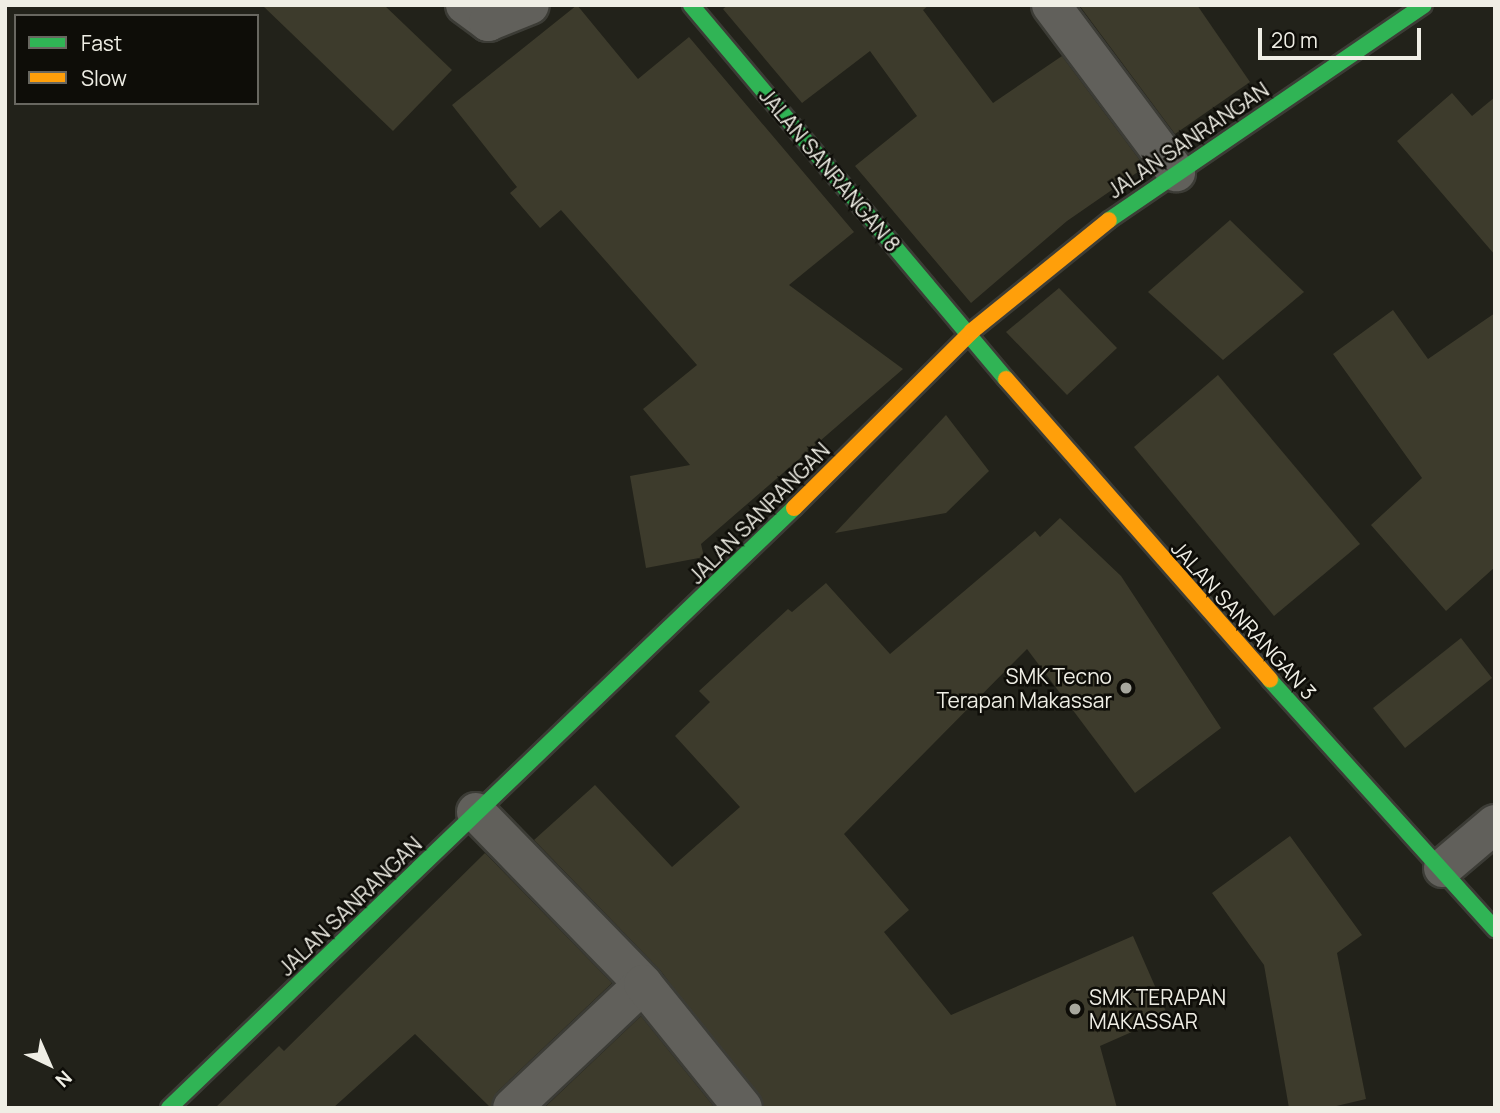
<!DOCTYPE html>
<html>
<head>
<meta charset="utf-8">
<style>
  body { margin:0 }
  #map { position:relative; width:1500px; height:1113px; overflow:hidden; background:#22221a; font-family:Manrope,sans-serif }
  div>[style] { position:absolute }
  .building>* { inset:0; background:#3d3b2c }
  .roads { filter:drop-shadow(2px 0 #3c3c36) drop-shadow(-2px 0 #3c3c36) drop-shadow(0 2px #3c3c36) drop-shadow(0 -2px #3c3c36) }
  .street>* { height:38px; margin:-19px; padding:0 19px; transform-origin:19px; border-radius:19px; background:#61605b }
  .fast>* { height:16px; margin:-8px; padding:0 8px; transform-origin:8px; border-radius:8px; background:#30b455 }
  .slow>* { height:16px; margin:-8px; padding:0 8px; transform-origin:8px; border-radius:8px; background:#ff9f0a }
  .dots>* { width:19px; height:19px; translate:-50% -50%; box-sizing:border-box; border:4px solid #0e0d08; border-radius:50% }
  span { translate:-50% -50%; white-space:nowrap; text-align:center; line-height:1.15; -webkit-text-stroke:5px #0e0d08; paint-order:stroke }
  .street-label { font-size:21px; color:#efeee5 }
  .poi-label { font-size:21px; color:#efeee5 }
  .right { translate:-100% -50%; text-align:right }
  .left { translate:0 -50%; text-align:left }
  .frame { position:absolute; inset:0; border:7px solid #efeee5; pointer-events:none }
  .legend { position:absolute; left:14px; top:14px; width:245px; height:91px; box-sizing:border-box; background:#0e0d08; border:2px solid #686760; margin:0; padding:9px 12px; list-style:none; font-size:21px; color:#efeee5 }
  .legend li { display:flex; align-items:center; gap:14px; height:35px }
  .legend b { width:35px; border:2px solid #686760 }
  .north { position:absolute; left:14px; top:1029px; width:70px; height:70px; -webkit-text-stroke:5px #0e0d08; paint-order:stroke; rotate:136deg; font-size:19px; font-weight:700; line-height:28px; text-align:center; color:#efeee5 }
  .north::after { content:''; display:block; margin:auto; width:24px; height:32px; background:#efeee5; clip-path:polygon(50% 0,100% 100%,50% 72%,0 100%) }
  .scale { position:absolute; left:1258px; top:28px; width:163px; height:32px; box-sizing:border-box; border:4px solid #efeee5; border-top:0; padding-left:9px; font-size:21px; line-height:24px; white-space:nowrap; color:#efeee5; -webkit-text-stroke:5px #0e0d08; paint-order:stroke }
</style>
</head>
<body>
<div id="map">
  <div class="building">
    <div style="clip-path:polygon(262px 5px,384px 5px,452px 70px,393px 131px)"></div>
    <div style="clip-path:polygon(577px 5px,638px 79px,689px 37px,854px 232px,789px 285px,903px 369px,701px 544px,704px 557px,646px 568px,630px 476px,690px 465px,643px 409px,697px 365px,561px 210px,540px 228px,510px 193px,517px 187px,452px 105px)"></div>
    <div style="clip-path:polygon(728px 5px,929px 5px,923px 10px,993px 103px,1062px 56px,1145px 167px,1067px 221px,971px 303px,855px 166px,917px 116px,870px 51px,802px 103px,723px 9px)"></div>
    <div style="clip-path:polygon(1079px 5px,1197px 5px,1250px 82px,1175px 134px)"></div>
    <div style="clip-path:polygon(1452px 93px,1472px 116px,1495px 97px,1495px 255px,1397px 141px)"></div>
    <div style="clip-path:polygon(1230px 220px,1304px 292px,1223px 360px,1148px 292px)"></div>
    <div style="clip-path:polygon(1059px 288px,1117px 348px,1067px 395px,1006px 332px)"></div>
    <div style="clip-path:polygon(1393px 310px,1428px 359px,1495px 313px,1495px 567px,1446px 611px,1371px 525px,1422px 478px,1333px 354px)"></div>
    <div style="clip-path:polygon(1218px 375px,1360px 544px,1274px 616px,1134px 447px)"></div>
    <div style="clip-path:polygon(946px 415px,989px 471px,946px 513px,835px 533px)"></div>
    <div style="clip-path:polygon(1060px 518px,1121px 576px,1221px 728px,1135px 793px,1027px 649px,844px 834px,909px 910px,884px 932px,951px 1015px,1133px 936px,1168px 1016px,1100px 1046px,1117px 1108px,764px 1108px,660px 970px,534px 840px,595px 785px,672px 867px,740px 807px,675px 736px,710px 702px,699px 691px,788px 609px,792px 612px,826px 583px,890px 654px,1035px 531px,1040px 537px)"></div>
    <div style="clip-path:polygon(1461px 638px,1492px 678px,1405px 748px,1373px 708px)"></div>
    <div style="clip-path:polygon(1290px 836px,1362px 935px,1337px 953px,1366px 1099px,1328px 1108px,1289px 1108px,1264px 965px,1212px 893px)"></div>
    <div style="clip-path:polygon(485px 853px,612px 983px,497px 1092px,491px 1108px,415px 1034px,333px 1108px,215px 1108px,279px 1046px,284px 1051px)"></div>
    <div style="clip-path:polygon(641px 1016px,715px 1108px,544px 1108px)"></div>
  </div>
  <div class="roads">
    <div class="street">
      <div style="left:465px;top:5px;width:29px;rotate:36deg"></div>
      <div style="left:488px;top:22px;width:45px;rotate:-22deg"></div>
      <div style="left:1051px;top:5px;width:209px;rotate:53.2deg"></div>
      <div style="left:476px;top:812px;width:240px;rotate:45.8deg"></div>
      <div style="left:643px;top:984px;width:180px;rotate:136.6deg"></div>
      <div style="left:1443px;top:868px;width:68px;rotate:-40.2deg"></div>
      <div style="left:643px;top:984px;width:159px;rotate:51.1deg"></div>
    </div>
    <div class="fast">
      <div style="left:691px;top:5px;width:489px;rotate:49.9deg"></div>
      <div style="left:1109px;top:220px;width:381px;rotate:-34.3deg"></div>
      <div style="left:1270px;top:680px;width:336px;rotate:47.9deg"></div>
      <div style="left:169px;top:1108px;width:866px;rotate:-43.83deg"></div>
    </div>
    <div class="slow">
      <div style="left:1006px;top:379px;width:400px;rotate:48.7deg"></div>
      <div style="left:794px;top:508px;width:251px;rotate:-44.8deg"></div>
      <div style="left:972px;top:331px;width:176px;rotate:-39deg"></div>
    </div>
  </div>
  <div class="dots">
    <div style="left:1126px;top:688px;background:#a7a79e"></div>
    <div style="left:1075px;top:1009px;background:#a7a79e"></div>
  </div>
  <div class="street-label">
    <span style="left:1188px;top:140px;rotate:-34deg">JALAN SANRANGAN</span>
    <span style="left:830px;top:170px;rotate:50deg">JALAN SANRANGAN 8</span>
    <span style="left:759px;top:513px;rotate:-45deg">JALAN SANRANGAN</span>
    <span style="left:1244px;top:620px;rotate:48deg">JALAN SANRANGAN 3</span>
    <span style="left:350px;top:906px;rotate:-44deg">JALAN SANRANGAN</span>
  </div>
  <div class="poi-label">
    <span class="right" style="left:1112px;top:688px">SMK Tecno<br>Terapan Makassar</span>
    <span class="left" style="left:1089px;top:1009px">SMK TERAPAN<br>MAKASSAR</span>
  </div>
  <div class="frame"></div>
  <ul class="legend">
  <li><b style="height:9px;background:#30b455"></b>Fast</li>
  <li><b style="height:9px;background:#ff9f0a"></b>Slow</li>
  </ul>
  <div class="north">N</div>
  <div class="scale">20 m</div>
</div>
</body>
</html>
